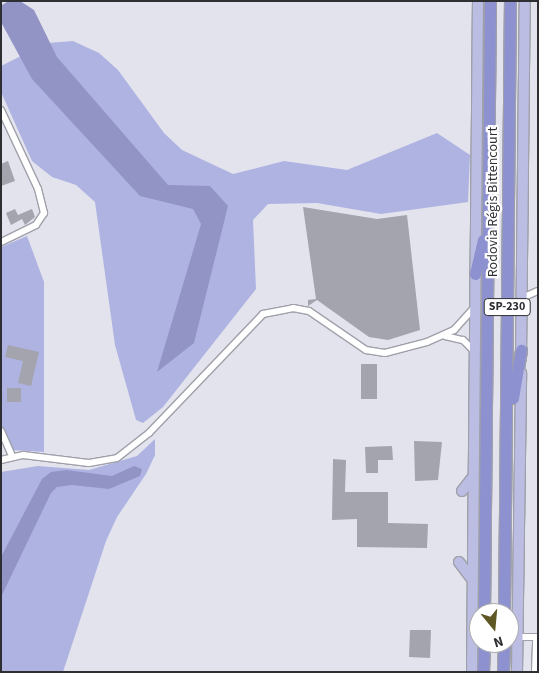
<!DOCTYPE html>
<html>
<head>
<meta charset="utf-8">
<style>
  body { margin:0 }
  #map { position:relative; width:539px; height:673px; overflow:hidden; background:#e2e3ed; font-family:"Source Sans 3",sans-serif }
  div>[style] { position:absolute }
  .green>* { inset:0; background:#afb3e2 }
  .water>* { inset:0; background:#9194c5 }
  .building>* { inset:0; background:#a3a4ae }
  .roads { filter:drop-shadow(1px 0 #9fa0a9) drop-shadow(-1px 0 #9fa0a9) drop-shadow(0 1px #9fa0a9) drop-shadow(0 -1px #9fa0a9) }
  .street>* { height:6px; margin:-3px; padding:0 3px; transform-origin:3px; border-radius:3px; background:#fff }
  .primary>* { height:10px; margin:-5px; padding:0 5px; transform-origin:5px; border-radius:5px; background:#bbbde3 }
  .highway>* { height:11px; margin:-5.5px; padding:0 5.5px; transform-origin:5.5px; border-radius:5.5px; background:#8e91d0 }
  span { translate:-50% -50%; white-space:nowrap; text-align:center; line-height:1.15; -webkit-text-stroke:4.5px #fff; paint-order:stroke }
  .shield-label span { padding:1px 4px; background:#fff; border:1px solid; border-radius:4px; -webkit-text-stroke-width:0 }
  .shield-label { font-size:12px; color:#2e2f33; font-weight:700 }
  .street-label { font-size:14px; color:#2e2f33 }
  .frame { position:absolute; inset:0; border:2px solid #2e2f33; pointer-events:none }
  .north { position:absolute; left:469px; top:603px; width:50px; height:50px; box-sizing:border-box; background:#fff; border:1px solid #abacad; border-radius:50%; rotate:163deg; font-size:14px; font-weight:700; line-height:20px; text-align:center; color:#2e2f33 }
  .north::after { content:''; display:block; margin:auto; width:18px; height:22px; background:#5f5824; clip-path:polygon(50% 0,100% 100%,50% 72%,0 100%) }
</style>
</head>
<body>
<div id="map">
  <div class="green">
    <div style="clip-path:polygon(73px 41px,99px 53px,118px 70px,164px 133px,182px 150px,233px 174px,284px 161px,347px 170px,437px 133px,470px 155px,468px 202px,381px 214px,317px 203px,268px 204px,253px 220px,256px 289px,163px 407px,143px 423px,136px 420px,115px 345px,95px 202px,76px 185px,52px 177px,32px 161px,1px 92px,1px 66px,47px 43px)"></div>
    <div style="clip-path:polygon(27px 236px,44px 282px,44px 452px,12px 450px,1px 425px,1px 247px)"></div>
    <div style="clip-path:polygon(155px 439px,155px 455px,146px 474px,117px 517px,106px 541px,63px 672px,1px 672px,1px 472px,38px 466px,89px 470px,137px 456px)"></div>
  </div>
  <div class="water">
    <div style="clip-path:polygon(9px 1px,20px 1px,34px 10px,57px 57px,168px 185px,210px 186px,228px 206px,194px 343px,157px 372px,201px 224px,193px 209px,140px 196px,32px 79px,1px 22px,2px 5px)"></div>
    <div style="clip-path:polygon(134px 466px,142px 469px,140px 476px,109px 489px,72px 485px,57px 487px,51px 493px,1px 597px,1px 557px,42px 479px,51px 472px,66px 470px,112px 476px)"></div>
  </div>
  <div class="building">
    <div style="clip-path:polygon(8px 161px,15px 181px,1px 186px,1px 164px)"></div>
    <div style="clip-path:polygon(303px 207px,377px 219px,407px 215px,420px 330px,388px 340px,369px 337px,317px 300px,308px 306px,308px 300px,316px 299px)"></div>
    <div style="clip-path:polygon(15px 209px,18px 215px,32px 209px,35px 217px,25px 225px,22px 219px,11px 225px,6px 213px)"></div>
    <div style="clip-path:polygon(8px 345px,39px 352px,31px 386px,18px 383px,23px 361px,5px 357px)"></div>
    <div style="clip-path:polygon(361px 364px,377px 364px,377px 399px,361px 399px)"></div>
    <div style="clip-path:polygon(7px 388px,21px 388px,21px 402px,7px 402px)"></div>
    <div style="clip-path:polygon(414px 441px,442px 442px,438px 480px,415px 481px)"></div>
    <div style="clip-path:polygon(392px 446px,393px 460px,378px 460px,378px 473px,366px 473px,365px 447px)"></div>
    <div style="clip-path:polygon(333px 459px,346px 460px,345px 492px,388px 492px,388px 523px,428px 524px,427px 548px,357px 547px,357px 519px,332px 520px)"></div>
    <div style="clip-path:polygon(410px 630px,431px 630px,430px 658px,409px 657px)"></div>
  </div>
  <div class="roads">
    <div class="street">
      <div style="left:1px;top:110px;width:87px;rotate:64.9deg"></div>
      <div style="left:38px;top:189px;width:25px;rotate:76deg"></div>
      <div style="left:44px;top:213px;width:14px;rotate:124deg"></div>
      <div style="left:36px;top:225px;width:39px;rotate:154deg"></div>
      <div style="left:522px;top:298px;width:17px;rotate:-24deg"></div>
      <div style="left:445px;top:336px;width:18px;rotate:13deg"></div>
      <div style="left:463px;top:340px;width:16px;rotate:45deg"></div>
      <div style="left:1px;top:431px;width:27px;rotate:66deg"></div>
      <div style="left:1px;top:460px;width:23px;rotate:-13deg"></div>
      <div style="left:23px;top:455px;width:66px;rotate:6.9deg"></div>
      <div style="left:89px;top:463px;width:28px;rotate:-10deg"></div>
      <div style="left:117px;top:458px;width:41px;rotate:-38deg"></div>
      <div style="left:149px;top:433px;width:165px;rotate:-46.2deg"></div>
      <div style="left:263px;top:314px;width:31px;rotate:-11deg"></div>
      <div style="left:293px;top:308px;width:16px;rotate:11deg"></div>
      <div style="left:309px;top:311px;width:69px;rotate:34.4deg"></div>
      <div style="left:366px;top:350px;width:19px;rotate:9deg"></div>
      <div style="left:385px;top:353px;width:43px;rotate:-14.7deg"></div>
      <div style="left:427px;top:342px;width:30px;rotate:-24deg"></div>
      <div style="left:454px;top:330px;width:31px;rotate:-48deg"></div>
      <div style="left:517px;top:637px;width:21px"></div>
      <div style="left:535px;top:672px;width:35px;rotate:-88deg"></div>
    </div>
    <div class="primary">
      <div style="left:521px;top:358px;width:357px;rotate:-89.4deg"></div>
      <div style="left:462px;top:491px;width:18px;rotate:-52deg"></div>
      <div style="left:459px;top:562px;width:21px;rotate:53deg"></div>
      <div style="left:472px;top:672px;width:671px;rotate:-89.49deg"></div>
      <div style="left:517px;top:672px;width:299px;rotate:-89.2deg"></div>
    </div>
    <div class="highway">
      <div style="left:475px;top:274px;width:35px;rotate:-77deg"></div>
      <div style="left:513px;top:398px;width:49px;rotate:-80.5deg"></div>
      <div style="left:484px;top:613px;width:612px;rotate:-89.44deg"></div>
      <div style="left:504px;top:613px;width:612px;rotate:-89.44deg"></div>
      <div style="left:483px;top:672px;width:29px;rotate:-88deg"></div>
      <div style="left:503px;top:672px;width:29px;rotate:-88deg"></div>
    </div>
  </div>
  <div class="shield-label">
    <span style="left:507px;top:307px">SP-230</span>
  </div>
  <div class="street-label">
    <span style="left:493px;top:202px;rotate:-90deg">Rodovia Régis Bittencourt</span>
  </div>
  <div class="frame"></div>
  <div class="north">N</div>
</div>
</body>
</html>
